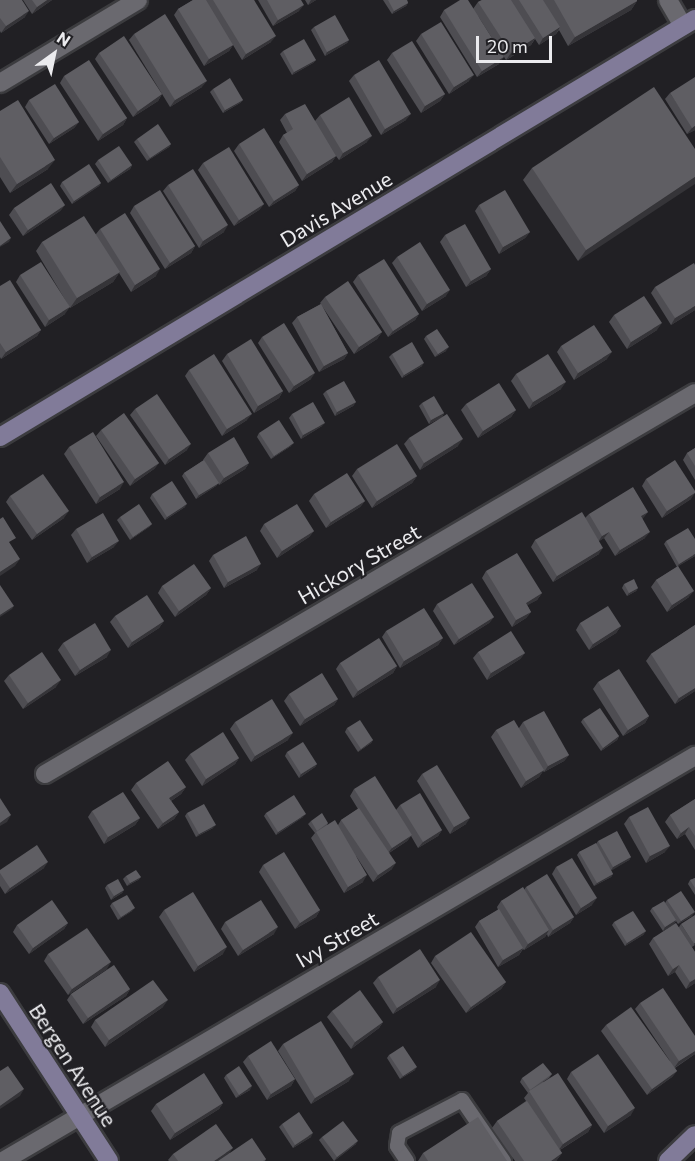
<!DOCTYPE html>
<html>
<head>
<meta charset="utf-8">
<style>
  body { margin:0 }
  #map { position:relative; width:695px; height:1161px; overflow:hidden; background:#212024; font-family:Commissioner,sans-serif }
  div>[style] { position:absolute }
  .roads { filter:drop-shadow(2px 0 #3c3c3f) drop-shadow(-2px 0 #3c3c3f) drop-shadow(0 2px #3c3c3f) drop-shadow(0 -2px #3c3c3f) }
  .lane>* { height:14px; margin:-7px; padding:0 7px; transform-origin:7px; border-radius:7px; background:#6a696f }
  .street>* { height:18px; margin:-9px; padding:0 9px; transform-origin:9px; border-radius:9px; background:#6a696f }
  .secondary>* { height:18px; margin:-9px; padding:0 9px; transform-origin:9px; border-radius:9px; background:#817b99 }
  .wall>* { inset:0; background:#4e4d52 }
  .shaded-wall>* { inset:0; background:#353438 }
  .building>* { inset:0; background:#5f5e63 }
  span { translate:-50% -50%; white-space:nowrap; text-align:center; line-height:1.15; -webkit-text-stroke:4.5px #212024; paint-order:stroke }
  .street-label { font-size:21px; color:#ebebee }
  .north { position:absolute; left:24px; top:24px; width:60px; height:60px; -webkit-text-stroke:4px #212024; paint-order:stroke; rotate:33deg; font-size:16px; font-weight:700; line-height:24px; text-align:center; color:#ebebee }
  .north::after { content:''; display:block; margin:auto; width:21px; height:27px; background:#ebebee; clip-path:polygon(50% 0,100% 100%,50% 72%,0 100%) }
  .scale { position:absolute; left:476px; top:36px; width:76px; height:27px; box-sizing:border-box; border:3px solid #ebebee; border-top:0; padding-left:8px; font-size:18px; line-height:21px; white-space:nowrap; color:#ebebee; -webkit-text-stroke:4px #212024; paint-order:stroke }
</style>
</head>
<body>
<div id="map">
  <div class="roads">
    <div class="lane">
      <div style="left:407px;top:1161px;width:18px;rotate:-124deg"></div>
      <div style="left:397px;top:1146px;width:13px;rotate:-81deg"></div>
      <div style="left:399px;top:1133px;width:71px;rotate:-27.6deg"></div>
      <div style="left:462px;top:1100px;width:74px;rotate:55.5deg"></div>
    </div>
    <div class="street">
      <div style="left:668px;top:0;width:30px;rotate:60deg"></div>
      <div style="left:0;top:83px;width:161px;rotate:-31deg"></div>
      <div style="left:45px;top:774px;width:753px;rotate:-30.38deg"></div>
      <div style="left:3px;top:1161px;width:802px;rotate:-30.34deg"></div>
    </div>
    <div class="secondary">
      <div style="left:0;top:437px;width:811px;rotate:-31.02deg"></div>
      <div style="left:0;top:993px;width:200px;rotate:57deg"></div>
      <div style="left:668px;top:1161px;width:37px;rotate:-44deg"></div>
    </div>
  </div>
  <div class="wall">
    <div style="clip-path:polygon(0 0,25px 17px,1px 33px,0 31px)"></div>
    <div style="clip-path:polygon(23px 0,52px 0,32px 14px)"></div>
    <div style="clip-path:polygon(193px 0,254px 0,271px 42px,242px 60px,233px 45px,229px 51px,204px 66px,174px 15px,178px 9px)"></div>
    <div style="clip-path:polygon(258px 0,301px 0,299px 11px,273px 26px)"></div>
    <div style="clip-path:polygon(305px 0,316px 0,308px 5px)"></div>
    <div style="clip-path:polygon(383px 0,407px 0,408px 3px,406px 6px,392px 14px)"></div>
    <div style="clip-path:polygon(482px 0,637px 0,637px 1px,631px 10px,568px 46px,559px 30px,556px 34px,539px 45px,535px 39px,531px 45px,506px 60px,478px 16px,499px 64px,477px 77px,440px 17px,444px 10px,473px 9px,478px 2px)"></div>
    <div style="clip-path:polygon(314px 27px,349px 40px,347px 43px,325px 56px,311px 30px)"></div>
    <div style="clip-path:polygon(134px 34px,202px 87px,170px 107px,129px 40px)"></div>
    <div style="clip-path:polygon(421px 34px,469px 81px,449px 94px,416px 41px)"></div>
    <div style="clip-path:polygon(283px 51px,316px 60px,313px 63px,292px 75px,280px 54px)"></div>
    <div style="clip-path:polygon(99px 53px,162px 94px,158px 101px,133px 117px,95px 59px)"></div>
    <div style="clip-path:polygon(392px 53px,445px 94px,440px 101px,421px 113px,387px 60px)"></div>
    <div style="clip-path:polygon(354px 75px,406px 120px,381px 135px,349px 81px)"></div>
    <div style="clip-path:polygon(64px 76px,127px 118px,123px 125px,98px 141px,60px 83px)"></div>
    <div style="clip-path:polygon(213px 89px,243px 100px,240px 103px,223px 113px,210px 92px)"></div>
    <div style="clip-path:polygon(670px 93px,695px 130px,687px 134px,665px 99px)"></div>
    <div style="clip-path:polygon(29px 100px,79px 122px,74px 128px,49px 144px,25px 107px)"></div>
    <div style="clip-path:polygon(0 111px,48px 169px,10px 193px,0 177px)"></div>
    <div style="clip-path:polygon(285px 114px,315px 121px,320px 115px,367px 142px,339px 160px,336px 156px,332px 162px,302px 181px,279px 142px,283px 135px,287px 133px,280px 120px)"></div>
    <div style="clip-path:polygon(137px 139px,171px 144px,169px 147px,147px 161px,134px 142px)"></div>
    <div style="clip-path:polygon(239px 144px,299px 185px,295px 191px,269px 207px,234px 151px)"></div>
    <div style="clip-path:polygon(695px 149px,578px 261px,523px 180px,532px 168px)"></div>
    <div style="clip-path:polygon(98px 160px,132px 165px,130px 169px,108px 183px,95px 164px)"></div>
    <div style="clip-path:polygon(203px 163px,264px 204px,259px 210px,234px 226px,198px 170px)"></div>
    <div style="clip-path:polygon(62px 182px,101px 183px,99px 186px,72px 204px,60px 186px)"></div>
    <div style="clip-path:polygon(168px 185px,224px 232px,199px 248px,163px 191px)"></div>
    <div style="clip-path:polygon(65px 205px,60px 211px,23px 236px,9px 215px,14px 208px)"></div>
    <div style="clip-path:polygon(479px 205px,530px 232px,525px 238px,499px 254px,475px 211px)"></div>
    <div style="clip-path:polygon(134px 206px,195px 246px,191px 253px,165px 269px,130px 213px)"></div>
    <div style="clip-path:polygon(100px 229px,156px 276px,131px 292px,119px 273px,113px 282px,70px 308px,36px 251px,42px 242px,96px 234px)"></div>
    <div style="clip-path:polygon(445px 235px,491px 269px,486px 276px,466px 287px,440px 242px)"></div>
    <div style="clip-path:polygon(397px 257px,446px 296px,422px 311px,392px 263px)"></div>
    <div style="clip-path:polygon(20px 275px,65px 314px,45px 327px,16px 282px)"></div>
    <div style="clip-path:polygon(358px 275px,419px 314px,415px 320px,388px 337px,353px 282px)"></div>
    <div style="clip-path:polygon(0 286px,41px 330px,37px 336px,1px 359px,0 357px)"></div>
    <div style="clip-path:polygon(655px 287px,695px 310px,671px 325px,651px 293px)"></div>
    <div style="clip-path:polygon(325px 297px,382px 332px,377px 339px,354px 354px,322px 306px,348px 353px,344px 359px,319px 372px,292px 323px,297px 317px,321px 304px,320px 303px)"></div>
    <div style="clip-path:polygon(614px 315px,657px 330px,627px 349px,609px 322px)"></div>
    <div style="clip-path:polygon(426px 336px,446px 351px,435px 357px,424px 339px)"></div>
    <div style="clip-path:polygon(262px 337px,311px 379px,289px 393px,258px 343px)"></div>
    <div style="clip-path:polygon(561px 346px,607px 359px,574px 380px,557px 352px)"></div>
    <div style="clip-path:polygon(227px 354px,283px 391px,279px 398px,254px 413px,222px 361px)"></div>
    <div style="clip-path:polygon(392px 354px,422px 366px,402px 378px,389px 357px)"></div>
    <div style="clip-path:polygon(189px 370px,247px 420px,222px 436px,185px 376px)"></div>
    <div style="clip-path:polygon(516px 374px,561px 389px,529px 409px,511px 381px)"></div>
    <div style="clip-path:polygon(326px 391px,356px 402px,353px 406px,335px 416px,323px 394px)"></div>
    <div style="clip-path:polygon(422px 403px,444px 413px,442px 417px,429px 424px,419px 406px)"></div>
    <div style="clip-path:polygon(466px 404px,516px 410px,511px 417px,478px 438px,461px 410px)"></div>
    <div style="clip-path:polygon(135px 409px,187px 450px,165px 465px,130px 415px)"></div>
    <div style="clip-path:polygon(292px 414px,322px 426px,301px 439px,289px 418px)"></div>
    <div style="clip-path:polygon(101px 430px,159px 463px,154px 469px,130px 486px,96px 436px)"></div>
    <div style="clip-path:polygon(259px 433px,291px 446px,271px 459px,257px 437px)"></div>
    <div style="clip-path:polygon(409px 438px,458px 446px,420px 470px,404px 444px)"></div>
    <div style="clip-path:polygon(69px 447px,120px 489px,96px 504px,64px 454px)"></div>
    <div style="clip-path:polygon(695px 448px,695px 480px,683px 460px,687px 453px)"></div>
    <div style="clip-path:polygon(208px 453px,249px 463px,245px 469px,219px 485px,218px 483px,216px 486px,196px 499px,182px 476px,184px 473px,204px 460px,203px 460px)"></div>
    <div style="clip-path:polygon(357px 469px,417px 476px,412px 483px,372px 508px,352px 476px)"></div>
    <div style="clip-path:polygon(646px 479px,691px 499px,662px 518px,642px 486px)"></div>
    <div style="clip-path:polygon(152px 494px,185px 507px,165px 520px,150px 498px)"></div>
    <div style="clip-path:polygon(314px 494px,365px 501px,360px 507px,326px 528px,309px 501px)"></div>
    <div style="clip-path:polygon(10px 496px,64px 518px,32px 540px,6px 502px)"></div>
    <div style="clip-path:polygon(648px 512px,642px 519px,645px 538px,615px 556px,604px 538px,599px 541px,599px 554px,553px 582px,531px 547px,535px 540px,585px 518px,589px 514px)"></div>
    <div style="clip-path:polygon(120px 517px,152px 524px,149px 527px,130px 540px,117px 520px)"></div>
    <div style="clip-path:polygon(264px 524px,314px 531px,309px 537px,277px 558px,260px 531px)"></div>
    <div style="clip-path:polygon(76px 529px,114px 547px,87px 563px,71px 535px)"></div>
    <div style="clip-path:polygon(666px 541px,695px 556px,678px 566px,689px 597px,667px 612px,651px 587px,656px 580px,677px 567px,664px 544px)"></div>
    <div style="clip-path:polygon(213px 555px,257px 570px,224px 588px,209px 561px)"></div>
    <div style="clip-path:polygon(486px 571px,542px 593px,537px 600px,527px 605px,531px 612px,526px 618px,512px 627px,482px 578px)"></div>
    <div style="clip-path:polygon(624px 584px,638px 588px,636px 591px,627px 596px,622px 588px)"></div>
    <div style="clip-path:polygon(162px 586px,211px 588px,206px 595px,175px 617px,158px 593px)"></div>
    <div style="clip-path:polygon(437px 604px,494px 617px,489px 623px,454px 645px,433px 611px)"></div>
    <div style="clip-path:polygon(115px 616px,164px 621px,159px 628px,128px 648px,110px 622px)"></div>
    <div style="clip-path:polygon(580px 623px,621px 626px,616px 633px,589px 650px,576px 630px)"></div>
    <div style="clip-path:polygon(695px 625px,695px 691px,675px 704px,646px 661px,651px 654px)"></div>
    <div style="clip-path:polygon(386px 631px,443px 638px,438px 645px,400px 668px,382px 637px)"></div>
    <div style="clip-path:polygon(63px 643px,107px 657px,75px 676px,58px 650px)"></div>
    <div style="clip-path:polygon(478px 652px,525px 653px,520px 659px,487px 680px,473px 658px)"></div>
    <div style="clip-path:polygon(340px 663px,397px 666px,393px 673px,353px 698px,336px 669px)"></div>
    <div style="clip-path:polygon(9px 675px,56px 687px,23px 709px,4px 681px)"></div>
    <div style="clip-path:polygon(598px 682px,649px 716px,645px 723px,623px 736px,593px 689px)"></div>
    <div style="clip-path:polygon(289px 694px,338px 699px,334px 705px,300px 726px,284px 701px)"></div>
    <div style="clip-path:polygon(583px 719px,619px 736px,617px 740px,601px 751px,581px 722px)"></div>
    <div style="clip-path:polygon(235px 722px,288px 740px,251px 762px,230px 729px)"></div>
    <div style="clip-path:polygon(523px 722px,569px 755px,564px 761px,544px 772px,543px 771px,539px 777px,521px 788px,491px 737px,496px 730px,519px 728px)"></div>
    <div style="clip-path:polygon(347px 728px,373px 740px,371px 743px,358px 752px,345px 732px)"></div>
    <div style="clip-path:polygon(287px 752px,317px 764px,315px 767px,299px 778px,285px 756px)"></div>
    <div style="clip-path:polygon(190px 754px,239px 758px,235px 764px,202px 786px,185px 760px)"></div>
    <div style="clip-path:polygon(422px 774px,466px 824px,450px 834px,417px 781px)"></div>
    <div style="clip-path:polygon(136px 783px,186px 787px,181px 794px,171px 801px,179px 812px,174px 819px,158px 829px,131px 790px)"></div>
    <div style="clip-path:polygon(354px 789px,396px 810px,400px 805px,442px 830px,438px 836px,418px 848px,411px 836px,407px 841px,389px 853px,392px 869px,373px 882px,356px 856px,363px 882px,344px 893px,311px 838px,315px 833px,308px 824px,311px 821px,328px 823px,327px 825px,338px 825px,341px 820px,358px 809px,350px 796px)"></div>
    <div style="clip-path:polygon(695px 799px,695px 850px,685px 834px,677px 839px,665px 822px,670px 815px)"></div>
    <div style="clip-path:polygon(92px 811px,140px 818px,135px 825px,104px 844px,88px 817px)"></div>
    <div style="clip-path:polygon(187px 813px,213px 828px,196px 837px,185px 816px)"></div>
    <div style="clip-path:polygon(266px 813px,303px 817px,276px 835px,264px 816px)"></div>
    <div style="clip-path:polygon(629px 817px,665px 852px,646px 863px,624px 824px)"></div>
    <div style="clip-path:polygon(598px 841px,631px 857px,629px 860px,611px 870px,613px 874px,611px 877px,594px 886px,577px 855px,579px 852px,596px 844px)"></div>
    <div style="clip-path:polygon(263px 865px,320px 910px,316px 917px,295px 929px,259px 872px)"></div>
    <div style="clip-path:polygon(556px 867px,592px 905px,576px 915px,552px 874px)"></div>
    <div style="clip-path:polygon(44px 868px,5px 894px,0 886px,0 870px)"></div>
    <div style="clip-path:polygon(126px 876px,141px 877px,138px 880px,127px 886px,123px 879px)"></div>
    <div style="clip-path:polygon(695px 878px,695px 895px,688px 884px,690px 880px)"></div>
    <div style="clip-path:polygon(107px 885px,124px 890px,122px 893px,111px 900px,105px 888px)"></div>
    <div style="clip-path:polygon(526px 887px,574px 917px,570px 923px,548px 937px,547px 934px,545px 937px,524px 950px,523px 949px,519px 955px,498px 967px,475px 927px,479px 921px,498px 910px,497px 907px,501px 901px,524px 890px)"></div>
    <div style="clip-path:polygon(667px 900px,692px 916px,678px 924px,676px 921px,674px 924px,663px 931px,650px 911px,652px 908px,665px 903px)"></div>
    <div style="clip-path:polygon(112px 903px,132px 911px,118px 920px,110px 906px)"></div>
    <div style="clip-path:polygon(164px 910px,223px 954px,194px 972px,159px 917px)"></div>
    <div style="clip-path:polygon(225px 922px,274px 934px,238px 956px,221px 929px)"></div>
    <div style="clip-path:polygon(614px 922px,646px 931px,643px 935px,625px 946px,612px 925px)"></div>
    <div style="clip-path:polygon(68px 923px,64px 929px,29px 954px,13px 932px,17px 925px)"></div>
    <div style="clip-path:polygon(681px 924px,695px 945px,692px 947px,695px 952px,695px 983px,686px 989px,675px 972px,668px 976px,649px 944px,653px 938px,679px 927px)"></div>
    <div style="clip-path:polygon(48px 954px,107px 969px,68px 995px,44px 961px)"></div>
    <div style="clip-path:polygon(435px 956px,506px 982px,501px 989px,466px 1013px,431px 963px)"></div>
    <div style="clip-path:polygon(378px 977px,436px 987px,393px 1014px,373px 983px)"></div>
    <div style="clip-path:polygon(130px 989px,126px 996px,83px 1024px,67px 1000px,71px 994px)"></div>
    <div style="clip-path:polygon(640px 1003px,695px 1036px,695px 1054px,675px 1068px,677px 1071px,672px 1077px,647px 1095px,601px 1031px,606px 1025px,670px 1061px,635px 1009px)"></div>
    <div style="clip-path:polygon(163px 1007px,105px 1047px,91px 1027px,95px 1020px)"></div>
    <div style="clip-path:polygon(332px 1011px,383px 1022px,379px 1028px,351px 1049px,327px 1017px)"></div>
    <div style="clip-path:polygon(283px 1044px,349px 1081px,311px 1104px,278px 1051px)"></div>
    <div style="clip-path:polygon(389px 1055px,415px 1070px,400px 1079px,387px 1058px)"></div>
    <div style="clip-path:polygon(248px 1056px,295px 1079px,291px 1086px,267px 1100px,243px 1062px)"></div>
    <div style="clip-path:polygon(571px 1072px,631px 1115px,604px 1133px,567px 1079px)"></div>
    <div style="clip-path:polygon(552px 1074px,549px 1078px,543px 1082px,592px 1125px,588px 1132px,560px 1150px,562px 1153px,556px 1161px,515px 1161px,492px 1128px,497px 1121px,526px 1101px,524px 1098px,528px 1093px,520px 1082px,522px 1078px)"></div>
    <div style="clip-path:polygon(226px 1075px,250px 1090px,236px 1098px,224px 1078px)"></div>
    <div style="clip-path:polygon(223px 1103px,219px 1109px,170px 1140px,151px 1111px,156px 1104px)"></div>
    <div style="clip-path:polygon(282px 1124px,311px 1137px,293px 1148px,279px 1127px)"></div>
    <div style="clip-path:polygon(322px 1137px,356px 1144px,334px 1161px,319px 1140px)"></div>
    <div style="clip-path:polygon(229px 1153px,266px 1159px,265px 1161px,169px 1161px,168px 1160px,173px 1154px)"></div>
    <div style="clip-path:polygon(423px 1153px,507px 1161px,418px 1161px)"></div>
  </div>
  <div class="shaded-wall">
    <div style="clip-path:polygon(47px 0,52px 0,32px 14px,37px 7px)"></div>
    <div style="clip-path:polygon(311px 0,316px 0,308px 5px)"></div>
    <div style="clip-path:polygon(637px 1px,631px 10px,568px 46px,575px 37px)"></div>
    <div style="clip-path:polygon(408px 3px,406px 6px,392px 14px,394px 11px)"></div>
    <div style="clip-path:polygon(304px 5px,299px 11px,273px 26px,278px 20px)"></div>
    <div style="clip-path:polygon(29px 11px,25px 17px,1px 33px,6px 26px)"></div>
    <div style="clip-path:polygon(560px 27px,556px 34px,539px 45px,543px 38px)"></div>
    <div style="clip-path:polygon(276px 36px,271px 42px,242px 60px,246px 54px)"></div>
    <div style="clip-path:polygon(535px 38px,531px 45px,506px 60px,511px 53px)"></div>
    <div style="clip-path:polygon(349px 40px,347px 43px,325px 56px,327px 52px)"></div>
    <div style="clip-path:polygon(233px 45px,229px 51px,204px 66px,209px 59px)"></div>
    <div style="clip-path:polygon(504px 57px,499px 64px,477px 77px,482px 71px)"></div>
    <div style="clip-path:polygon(316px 60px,313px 63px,292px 75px,294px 72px)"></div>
    <div style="clip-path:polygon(474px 75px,469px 81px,449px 94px,454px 87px)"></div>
    <div style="clip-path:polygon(207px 81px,202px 87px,170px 107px,175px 100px)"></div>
    <div style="clip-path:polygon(162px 94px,158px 101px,133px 117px,138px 111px)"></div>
    <div style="clip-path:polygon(445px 94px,440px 101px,421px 113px,425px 106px)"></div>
    <div style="clip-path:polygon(243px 100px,240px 103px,223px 113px,225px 110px)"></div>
    <div style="clip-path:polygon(411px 114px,406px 120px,381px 135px,385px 129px)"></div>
    <div style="clip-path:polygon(127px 118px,123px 125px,98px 141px,103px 134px)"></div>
    <div style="clip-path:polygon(79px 122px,74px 128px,49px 144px,54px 138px)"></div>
    <div style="clip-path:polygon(695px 126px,695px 130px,687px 134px,692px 128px)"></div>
    <div style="clip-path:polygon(372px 136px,367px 142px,339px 160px,343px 153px)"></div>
    <div style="clip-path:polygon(171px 144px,169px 147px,147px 161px,150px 158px)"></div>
    <div style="clip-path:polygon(336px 156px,332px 162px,302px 181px,307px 174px)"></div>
    <div style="clip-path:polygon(55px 160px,48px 169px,10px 193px,17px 184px)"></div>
    <div style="clip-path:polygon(132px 165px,130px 169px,108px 183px,111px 180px)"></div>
    <div style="clip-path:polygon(695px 177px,695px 184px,578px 261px,586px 250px)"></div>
    <div style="clip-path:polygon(101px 183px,99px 186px,72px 204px,74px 201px)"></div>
    <div style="clip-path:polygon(299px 185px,295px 191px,269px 207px,274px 201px)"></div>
    <div style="clip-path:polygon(264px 204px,259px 210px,234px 226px,239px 220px)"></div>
    <div style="clip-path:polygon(65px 205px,60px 211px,23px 236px,28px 230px)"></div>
    <div style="clip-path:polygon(228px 225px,224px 232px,199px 248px,203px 241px)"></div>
    <div style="clip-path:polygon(530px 232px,525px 238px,499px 254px,503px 247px)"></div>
    <div style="clip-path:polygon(11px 238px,9px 242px,0 247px,0 246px)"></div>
    <div style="clip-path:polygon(195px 246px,191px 253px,165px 269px,170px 263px)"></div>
    <div style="clip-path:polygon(160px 269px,156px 276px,131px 292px,135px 285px)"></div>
    <div style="clip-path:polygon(491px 269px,486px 276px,466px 287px,471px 281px)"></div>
    <div style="clip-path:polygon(120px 272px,113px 282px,70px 308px,77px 298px)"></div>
    <div style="clip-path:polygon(450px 290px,446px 296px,422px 311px,427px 304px)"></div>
    <div style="clip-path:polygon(695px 306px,695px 310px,671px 325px,675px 318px)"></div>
    <div style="clip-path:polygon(70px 307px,65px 314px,45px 327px,49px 320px)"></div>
    <div style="clip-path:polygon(419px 314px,415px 320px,388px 337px,393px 331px)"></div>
    <div style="clip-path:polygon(662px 323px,657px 330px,627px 349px,631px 342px)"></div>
    <div style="clip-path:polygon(41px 330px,37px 336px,1px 359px,6px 352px)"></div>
    <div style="clip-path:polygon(382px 332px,377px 339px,354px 354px,359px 347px)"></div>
    <div style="clip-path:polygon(449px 347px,446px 351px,435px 357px,438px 354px)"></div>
    <div style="clip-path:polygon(612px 352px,607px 359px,574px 380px,578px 373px)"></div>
    <div style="clip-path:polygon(348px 353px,344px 359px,319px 372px,324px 366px)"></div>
    <div style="clip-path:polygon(424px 363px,422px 366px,402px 378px,404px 375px)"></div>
    <div style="clip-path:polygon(315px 373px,311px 379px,289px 393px,294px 386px)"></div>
    <div style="clip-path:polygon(566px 382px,561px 389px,529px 409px,533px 402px)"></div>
    <div style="clip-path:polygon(283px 391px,279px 398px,254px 413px,258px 406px)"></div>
    <div style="clip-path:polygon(356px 402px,353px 406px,335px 416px,337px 412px)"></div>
    <div style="clip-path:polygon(516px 410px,511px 417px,478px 438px,483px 431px)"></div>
    <div style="clip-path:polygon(444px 413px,442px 417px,429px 424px,431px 420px)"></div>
    <div style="clip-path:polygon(252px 414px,247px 420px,222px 436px,227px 429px)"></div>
    <div style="clip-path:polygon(325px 423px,322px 426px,301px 439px,303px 435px)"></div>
    <div style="clip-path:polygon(463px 439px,458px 446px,420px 470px,424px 463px)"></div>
    <div style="clip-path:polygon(294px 443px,291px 446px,271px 459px,274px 456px)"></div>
    <div style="clip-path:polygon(191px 444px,187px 450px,165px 465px,169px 459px)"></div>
    <div style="clip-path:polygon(159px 463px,154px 469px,130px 486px,135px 479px)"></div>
    <div style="clip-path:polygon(249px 463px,245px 469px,219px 485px,224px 478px)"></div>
    <div style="clip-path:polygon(417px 476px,412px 483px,372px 508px,377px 501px)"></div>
    <div style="clip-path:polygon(124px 482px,120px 489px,96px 504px,100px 497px)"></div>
    <div style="clip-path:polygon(219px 483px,216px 486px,196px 499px,199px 495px)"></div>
    <div style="clip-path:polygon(695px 493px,691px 499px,662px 518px,667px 511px)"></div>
    <div style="clip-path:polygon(365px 501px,360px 507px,326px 528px,331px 522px)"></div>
    <div style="clip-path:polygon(187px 504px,185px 507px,165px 520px,167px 517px)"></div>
    <div style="clip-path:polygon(69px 511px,64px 518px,32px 540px,37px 534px)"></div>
    <div style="clip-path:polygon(648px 512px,643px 518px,636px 523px,641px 516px)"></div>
    <div style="clip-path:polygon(152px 524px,149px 527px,130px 540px,133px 537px)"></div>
    <div style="clip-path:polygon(314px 531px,309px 537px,277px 558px,282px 551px)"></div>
    <div style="clip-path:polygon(609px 532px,604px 538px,598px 542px,602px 536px)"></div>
    <div style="clip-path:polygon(650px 532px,645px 538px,615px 556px,620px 550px)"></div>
    <div style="clip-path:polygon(119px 541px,114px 547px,87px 563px,92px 557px)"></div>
    <div style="clip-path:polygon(603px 548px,599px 554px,553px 582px,557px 576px)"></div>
    <div style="clip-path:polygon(695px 554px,695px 556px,677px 567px,679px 564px)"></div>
    <div style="clip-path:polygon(20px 559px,15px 566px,0 576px,0 572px)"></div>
    <div style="clip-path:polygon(261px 564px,257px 570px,224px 588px,228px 582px)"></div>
    <div style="clip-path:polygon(211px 588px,206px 595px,175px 617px,179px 611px)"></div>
    <div style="clip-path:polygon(638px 588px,636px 591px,627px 596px,629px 593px)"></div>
    <div style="clip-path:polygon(694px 591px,689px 597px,667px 612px,672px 605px)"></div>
    <div style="clip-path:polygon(542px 593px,537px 600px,521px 609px,526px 603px)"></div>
    <div style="clip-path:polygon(14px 606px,12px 609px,0 617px,0 615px)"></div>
    <div style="clip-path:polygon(531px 612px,526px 618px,512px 627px,516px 620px)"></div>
    <div style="clip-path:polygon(494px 617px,489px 623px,454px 645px,459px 639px)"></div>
    <div style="clip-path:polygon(164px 621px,159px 628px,128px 648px,132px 642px)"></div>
    <div style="clip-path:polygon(621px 626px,616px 633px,589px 650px,593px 644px)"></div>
    <div style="clip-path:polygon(443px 638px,438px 645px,400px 668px,404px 661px)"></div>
    <div style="clip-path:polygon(111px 650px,107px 657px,75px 676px,80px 670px)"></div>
    <div style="clip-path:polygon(525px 653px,520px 659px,487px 680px,491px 673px)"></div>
    <div style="clip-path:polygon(397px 666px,393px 673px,353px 698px,358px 691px)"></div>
    <div style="clip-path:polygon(61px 680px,56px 687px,23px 709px,28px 703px)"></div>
    <div style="clip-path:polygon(695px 688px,695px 691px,675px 704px,679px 698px)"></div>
    <div style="clip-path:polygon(338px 699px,334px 705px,300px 726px,305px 719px)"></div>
    <div style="clip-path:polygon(649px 716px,645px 723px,623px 736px,628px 730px)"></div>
    <div style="clip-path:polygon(293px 733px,288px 740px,251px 762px,255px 756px)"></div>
    <div style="clip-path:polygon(619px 736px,617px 740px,601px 751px,603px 748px)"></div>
    <div style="clip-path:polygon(373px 740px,371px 743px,358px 752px,361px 749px)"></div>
    <div style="clip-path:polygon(569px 755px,564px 761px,544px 772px,548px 766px)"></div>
    <div style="clip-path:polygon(239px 758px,235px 764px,202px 786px,206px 779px)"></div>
    <div style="clip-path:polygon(317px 764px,315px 767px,299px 778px,301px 774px)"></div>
    <div style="clip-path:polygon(544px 770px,539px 777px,521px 788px,526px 781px)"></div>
    <div style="clip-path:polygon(186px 787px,181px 794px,165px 805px,169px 798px)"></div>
    <div style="clip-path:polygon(179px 812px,174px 819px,158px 829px,163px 823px)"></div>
    <div style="clip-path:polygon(306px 814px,303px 817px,276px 835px,278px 832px)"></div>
    <div style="clip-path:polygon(11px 815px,7px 822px,0 826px,0 823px)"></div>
    <div style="clip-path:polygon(140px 818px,135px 825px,104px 844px,108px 837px)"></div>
    <div style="clip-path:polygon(470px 818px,466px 824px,450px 834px,454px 827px)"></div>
    <div style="clip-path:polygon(216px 825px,213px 828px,196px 837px,199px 834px)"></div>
    <div style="clip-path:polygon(689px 827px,685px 834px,677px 839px,681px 833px)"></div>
    <div style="clip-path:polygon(442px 830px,438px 836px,418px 848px,423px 842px)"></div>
    <div style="clip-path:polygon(412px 835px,407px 841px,387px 854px,392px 848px)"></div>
    <div style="clip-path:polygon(670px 846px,665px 852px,646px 863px,650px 856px)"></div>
    <div style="clip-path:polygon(631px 857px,629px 860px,611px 871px,613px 867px)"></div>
    <div style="clip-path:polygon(48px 862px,44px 868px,5px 894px,10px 888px)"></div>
    <div style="clip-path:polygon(396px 863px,392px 869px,373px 882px,378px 875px)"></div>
    <div style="clip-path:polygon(613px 874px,611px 877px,594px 886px,597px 883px)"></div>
    <div style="clip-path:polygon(367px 875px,363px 882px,344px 893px,348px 887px)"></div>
    <div style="clip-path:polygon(141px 877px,138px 880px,127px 886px,130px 883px)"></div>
    <div style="clip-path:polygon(124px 890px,122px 893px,111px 900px,114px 896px)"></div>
    <div style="clip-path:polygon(597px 898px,592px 905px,576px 915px,581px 908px)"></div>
    <div style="clip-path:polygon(135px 908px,132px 911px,118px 920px,121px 917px)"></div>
    <div style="clip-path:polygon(320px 910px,316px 917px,295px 929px,300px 923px)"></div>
    <div style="clip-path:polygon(695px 912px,692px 916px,678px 924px,681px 921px)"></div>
    <div style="clip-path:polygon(574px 917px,570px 923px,548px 937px,553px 930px)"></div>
    <div style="clip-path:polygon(676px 920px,674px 924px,663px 931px,665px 927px)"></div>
    <div style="clip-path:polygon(68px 923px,64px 929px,29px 954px,33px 948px)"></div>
    <div style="clip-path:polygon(278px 927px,274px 934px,238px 956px,243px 950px)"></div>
    <div style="clip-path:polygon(549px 930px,545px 937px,524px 950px,528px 944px)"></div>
    <div style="clip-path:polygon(646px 931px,643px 935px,625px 946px,627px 943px)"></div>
    <div style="clip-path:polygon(227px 947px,223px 954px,194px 972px,198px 966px)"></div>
    <div style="clip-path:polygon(523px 948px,519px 955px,498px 967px,503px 960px)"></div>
    <div style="clip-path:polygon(111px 962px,107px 969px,68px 995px,72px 989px)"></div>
    <div style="clip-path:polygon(679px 965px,675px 972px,668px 976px,673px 969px)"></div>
    <div style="clip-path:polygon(695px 979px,695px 983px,686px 989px,690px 982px)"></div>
    <div style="clip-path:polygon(440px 980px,436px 987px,393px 1014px,397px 1008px)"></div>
    <div style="clip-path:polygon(506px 982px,501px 989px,466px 1013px,471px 1007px)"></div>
    <div style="clip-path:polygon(130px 989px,126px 996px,83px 1024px,88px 1018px)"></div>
    <div style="clip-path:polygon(168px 1000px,163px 1007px,105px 1047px,109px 1040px)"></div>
    <div style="clip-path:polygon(383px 1022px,379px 1028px,351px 1049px,355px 1042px)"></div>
    <div style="clip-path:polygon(695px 1051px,695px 1054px,674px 1068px,679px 1061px)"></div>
    <div style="clip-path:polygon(417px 1067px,415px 1070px,400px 1079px,403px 1076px)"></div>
    <div style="clip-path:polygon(677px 1071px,672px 1077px,647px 1095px,652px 1089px)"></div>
    <div style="clip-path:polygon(354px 1074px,349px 1081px,311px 1104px,315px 1098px)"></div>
    <div style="clip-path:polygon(295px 1079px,291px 1086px,267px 1100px,271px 1094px)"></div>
    <div style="clip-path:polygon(252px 1086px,250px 1090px,236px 1098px,239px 1095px)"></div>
    <div style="clip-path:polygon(24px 1089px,20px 1096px,0 1109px,0 1106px)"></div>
    <div style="clip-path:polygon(223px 1103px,219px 1109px,170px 1140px,175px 1133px)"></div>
    <div style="clip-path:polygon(635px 1108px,631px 1115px,604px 1133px,608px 1126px)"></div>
    <div style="clip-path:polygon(592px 1125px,588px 1132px,558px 1151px,563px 1144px)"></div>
    <div style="clip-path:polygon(313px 1133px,311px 1137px,293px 1148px,295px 1145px)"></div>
    <div style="clip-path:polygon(358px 1141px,356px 1144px,334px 1161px,337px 1157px)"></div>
    <div style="clip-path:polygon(233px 1148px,228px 1155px,219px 1161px,214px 1161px)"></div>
    <div style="clip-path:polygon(562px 1153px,556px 1161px,551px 1161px)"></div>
  </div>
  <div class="building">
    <div style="clip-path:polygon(0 0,22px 0,29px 11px,6px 26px,0 18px)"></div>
    <div style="clip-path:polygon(32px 0,47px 0,37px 7px)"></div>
    <div style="clip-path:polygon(193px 0,206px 0,233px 45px,209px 59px,178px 9px)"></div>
    <div style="clip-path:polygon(213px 0,254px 0,276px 36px,246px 54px)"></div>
    <div style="clip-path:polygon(267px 0,301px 0,304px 5px,278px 20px)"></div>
    <div style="clip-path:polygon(388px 0,407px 0,408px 3px,394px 11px)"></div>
    <div style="clip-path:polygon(460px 0,468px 0,504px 57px,482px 71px,444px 10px)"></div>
    <div style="clip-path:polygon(482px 0,511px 0,535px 38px,511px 53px,478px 2px)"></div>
    <div style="clip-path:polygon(519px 0,543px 0,560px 27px,543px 38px)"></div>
    <div style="clip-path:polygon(554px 0,637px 0,637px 1px,575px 37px)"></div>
    <div style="clip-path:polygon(165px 14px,207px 81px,175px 100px,134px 34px)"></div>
    <div style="clip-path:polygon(335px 15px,349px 40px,327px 52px,314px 27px)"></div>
    <div style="clip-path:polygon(441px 22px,474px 75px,454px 87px,421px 34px)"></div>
    <div style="clip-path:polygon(124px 36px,162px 94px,138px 111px,99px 53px)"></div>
    <div style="clip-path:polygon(304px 39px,316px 60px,294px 72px,283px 51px)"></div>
    <div style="clip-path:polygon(412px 41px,445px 94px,425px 106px,392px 53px)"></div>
    <div style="clip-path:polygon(89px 60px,127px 118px,103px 134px,64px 76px)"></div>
    <div style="clip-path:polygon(379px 60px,411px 114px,385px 129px,354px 75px)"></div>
    <div style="clip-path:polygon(695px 77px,695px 126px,692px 128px,670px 93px)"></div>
    <div style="clip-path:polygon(230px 78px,243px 100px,225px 110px,213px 89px)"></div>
    <div style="clip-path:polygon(55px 84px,79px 122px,54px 138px,29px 100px)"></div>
    <div style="clip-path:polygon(654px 87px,695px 149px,695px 177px,586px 250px,532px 168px)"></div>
    <div style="clip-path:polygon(349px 97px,372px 136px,343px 153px,320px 115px)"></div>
    <div style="clip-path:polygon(18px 100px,55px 160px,17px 184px,0 157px,0 111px)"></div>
    <div style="clip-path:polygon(305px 104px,336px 156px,307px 174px,283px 135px,293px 129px,285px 114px)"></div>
    <div style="clip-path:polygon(158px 124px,171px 144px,150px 158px,137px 139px)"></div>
    <div style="clip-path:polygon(264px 128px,299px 185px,274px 201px,239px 144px)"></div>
    <div style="clip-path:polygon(119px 146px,132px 165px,111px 180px,98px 160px)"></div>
    <div style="clip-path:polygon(229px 147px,264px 204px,239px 220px,203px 163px)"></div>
    <div style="clip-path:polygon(89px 164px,101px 183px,74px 201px,62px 182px)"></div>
    <div style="clip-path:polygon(193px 169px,228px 225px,203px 241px,168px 185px)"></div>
    <div style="clip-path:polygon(51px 183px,65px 205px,28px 230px,14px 208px)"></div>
    <div style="clip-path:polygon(160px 190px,195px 246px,170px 263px,134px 206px)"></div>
    <div style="clip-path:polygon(505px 190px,530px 232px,503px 247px,479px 205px)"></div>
    <div style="clip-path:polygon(125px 213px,160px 269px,135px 285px,100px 229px)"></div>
    <div style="clip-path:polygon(84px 216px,120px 272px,77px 298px,42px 242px)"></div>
    <div style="clip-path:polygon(0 221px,11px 238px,0 246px)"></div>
    <div style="clip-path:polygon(465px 224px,491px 269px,471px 281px,445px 235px)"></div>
    <div style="clip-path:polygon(420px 242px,450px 290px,427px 304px,397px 257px)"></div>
    <div style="clip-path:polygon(384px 259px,419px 314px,393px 331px,358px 275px)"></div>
    <div style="clip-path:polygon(41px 262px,70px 307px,49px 320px,20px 275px)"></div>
    <div style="clip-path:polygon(694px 263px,695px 265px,695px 306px,675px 318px,655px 287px)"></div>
    <div style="clip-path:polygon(10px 280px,41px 330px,6px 352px,0 343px,0 286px)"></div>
    <div style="clip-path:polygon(348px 281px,382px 332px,359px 347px,325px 297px)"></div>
    <div style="clip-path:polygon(644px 296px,662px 323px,631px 342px,614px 315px)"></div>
    <div style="clip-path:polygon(321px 304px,348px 353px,324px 366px,297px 317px)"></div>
    <div style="clip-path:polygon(284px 323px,315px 373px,294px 386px,262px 337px)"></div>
    <div style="clip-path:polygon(594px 325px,612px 352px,578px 373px,561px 346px)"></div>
    <div style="clip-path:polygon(437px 329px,449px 347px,438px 354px,426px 336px)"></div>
    <div style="clip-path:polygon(251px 339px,283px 391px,258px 406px,227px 354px)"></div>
    <div style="clip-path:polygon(412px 342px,424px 363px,404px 375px,392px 354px)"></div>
    <div style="clip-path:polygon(214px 354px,252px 414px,227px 429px,189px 370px)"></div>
    <div style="clip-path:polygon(548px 354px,566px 382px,533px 402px,516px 374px)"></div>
    <div style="clip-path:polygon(344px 381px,356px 402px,337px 412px,326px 391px)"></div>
    <div style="clip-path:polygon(499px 383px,516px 410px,483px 431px,466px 404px)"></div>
    <div style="clip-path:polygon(157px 394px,191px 444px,169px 459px,135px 409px)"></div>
    <div style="clip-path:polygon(434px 396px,444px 413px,431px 420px,422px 403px)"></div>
    <div style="clip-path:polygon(313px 402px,325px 423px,303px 435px,292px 414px)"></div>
    <div style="clip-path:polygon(124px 413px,159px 463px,135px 479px,101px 430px)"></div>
    <div style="clip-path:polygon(447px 414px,463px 439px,424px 463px,409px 438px)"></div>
    <div style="clip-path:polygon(279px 420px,294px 443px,274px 456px,259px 433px)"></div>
    <div style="clip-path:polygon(93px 432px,124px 482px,100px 497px,69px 447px)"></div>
    <div style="clip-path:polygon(234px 437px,249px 463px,224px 478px,208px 453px)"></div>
    <div style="clip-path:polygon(397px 444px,417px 476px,377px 501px,357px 469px)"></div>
    <div style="clip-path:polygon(695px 448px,695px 466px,687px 453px)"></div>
    <div style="clip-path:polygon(204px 460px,219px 483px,199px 495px,184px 473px)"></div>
    <div style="clip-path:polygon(675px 460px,695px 491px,695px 493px,667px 511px,646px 479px)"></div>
    <div style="clip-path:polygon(347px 473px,365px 501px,331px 522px,314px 494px)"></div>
    <div style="clip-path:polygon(43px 474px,69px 511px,37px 534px,10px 496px)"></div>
    <div style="clip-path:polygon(172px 481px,187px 504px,167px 517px,152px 494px)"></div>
    <div style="clip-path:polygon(633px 487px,648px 512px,641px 516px,650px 532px,620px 550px,609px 532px,602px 536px,589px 514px)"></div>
    <div style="clip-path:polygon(139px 504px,152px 524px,133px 537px,120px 517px)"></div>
    <div style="clip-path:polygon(297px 504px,314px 531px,282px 551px,264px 524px)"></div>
    <div style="clip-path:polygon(582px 512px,603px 548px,557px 576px,535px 540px)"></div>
    <div style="clip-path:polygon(103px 513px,119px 541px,92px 557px,76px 529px)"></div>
    <div style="clip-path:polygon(3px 517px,16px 538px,9px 542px,20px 559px,0 572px,0 519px)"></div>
    <div style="clip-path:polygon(688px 528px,695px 539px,695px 554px,679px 564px,666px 541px)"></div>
    <div style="clip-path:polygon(246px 536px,261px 564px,228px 582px,213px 555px)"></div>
    <div style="clip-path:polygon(517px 553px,542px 593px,526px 603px,531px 612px,516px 620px,486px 571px)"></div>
    <div style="clip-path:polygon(194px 564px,211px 588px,179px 611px,162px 586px)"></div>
    <div style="clip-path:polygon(678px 566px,694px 591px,672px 605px,656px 580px)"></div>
    <div style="clip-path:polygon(634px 579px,638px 588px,629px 593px,624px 584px)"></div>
    <div style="clip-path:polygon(472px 583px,494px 617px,459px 639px,437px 604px)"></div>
    <div style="clip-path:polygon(0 585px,14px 606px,0 615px)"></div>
    <div style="clip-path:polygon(147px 595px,164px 621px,132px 642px,115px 616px)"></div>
    <div style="clip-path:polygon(608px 606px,621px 626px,593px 644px,580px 623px)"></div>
    <div style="clip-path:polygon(424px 608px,443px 638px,404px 661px,386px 631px)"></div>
    <div style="clip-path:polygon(95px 623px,111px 650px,80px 670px,63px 643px)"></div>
    <div style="clip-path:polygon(695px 625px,695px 688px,679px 698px,651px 654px)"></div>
    <div style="clip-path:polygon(511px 631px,525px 653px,491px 673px,478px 652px)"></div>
    <div style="clip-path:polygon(379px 638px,397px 666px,358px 691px,340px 663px)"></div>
    <div style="clip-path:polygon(42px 652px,61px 680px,28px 703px,9px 675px)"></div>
    <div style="clip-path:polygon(619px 669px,649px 716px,628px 730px,598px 682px)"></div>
    <div style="clip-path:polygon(322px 673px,338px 699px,305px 719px,289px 694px)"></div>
    <div style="clip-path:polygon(272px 699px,293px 733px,255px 756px,235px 722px)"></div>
    <div style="clip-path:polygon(600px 708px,619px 736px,603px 748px,583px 719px)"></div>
    <div style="clip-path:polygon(544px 711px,569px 755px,548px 766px,523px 722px)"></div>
    <div style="clip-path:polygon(360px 720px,373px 740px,361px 749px,347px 728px)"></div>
    <div style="clip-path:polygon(514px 720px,544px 770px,526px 781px,496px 730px)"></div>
    <div style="clip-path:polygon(223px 732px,239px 758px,206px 779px,190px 754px)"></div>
    <div style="clip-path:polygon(303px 742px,317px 764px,301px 774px,287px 752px)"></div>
    <div style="clip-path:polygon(168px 761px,186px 787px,169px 798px,179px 812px,163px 823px,136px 783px)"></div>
    <div style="clip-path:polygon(437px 765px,470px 818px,454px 827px,422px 774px)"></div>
    <div style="clip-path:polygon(375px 776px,412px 835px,392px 848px,354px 789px)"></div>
    <div style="clip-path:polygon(123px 792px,140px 818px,108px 837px,92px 811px)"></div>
    <div style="clip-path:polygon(420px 793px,442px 830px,423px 842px,400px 805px)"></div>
    <div style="clip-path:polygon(294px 795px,306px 814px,278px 832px,266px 813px)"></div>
    <div style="clip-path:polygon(0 798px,11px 815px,0 823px)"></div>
    <div style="clip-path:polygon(695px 799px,695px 836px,689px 827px,681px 833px,670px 815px)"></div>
    <div style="clip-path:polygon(204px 804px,216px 825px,199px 834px,187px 813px)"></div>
    <div style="clip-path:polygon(648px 807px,670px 846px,650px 856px,629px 817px)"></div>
    <div style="clip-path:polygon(359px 808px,396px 863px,378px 875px,341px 820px)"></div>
    <div style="clip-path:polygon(322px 813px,328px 823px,317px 831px,311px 821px)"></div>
    <div style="clip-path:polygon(335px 820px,367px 875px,348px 887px,316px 832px)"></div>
    <div style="clip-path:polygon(617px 831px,631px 857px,613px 867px,598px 841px)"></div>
    <div style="clip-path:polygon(596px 843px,613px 874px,597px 883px,579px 852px)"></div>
    <div style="clip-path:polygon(37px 845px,48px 862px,10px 888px,0 873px,0 870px)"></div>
    <div style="clip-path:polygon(284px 852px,320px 910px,300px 923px,263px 865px)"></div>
    <div style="clip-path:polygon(572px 858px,597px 898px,581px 908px,556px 867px)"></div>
    <div style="clip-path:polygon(136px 870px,141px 877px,130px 883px,126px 876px)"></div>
    <div style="clip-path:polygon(547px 874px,574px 917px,553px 930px,526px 887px)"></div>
    <div style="clip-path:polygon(695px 878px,695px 888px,690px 880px)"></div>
    <div style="clip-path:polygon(118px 879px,124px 890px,114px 896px,107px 885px)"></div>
    <div style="clip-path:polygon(523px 887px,549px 930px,528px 944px,501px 901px)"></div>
    <div style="clip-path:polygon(681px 891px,695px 912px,681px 921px,667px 900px)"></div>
    <div style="clip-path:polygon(193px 892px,227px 947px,198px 966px,164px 910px)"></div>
    <div style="clip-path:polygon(127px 895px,135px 908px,121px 917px,112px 903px)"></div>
    <div style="clip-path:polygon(52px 900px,68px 923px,33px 948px,17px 925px)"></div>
    <div style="clip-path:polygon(261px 900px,278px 927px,243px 950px,225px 922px)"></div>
    <div style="clip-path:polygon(664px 901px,676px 920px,665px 927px,652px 908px)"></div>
    <div style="clip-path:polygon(499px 909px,523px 948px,503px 960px,479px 921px)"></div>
    <div style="clip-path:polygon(633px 911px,646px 931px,627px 943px,614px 922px)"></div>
    <div style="clip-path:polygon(695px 915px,695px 943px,694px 944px,681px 924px)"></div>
    <div style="clip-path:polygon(676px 923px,695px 952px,695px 979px,690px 982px,679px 965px,673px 969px,653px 938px)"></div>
    <div style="clip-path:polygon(87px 928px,111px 962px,72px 989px,48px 954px)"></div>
    <div style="clip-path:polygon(471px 932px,506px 982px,471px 1007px,435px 956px)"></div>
    <div style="clip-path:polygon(420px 949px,440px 980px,397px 1008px,378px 977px)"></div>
    <div style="clip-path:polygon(114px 965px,130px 989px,88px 1018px,71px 994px)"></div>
    <div style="clip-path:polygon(153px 980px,168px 1000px,109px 1040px,95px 1020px)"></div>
    <div style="clip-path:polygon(663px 988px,695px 1036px,695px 1051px,679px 1061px,640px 1003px)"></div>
    <div style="clip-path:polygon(360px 990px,383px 1022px,355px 1042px,332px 1011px)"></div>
    <div style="clip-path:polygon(631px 1007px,677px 1071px,652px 1089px,606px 1025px)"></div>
    <div style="clip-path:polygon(321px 1021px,354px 1074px,315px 1098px,283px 1044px)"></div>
    <div style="clip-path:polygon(271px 1041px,295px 1079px,271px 1094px,248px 1056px)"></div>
    <div style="clip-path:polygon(403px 1046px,417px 1067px,403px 1076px,389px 1055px)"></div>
    <div style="clip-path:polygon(598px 1054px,635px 1108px,608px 1126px,571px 1072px)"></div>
    <div style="clip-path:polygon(543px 1063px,552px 1074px,530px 1090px,522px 1078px)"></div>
    <div style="clip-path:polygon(8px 1066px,24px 1089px,0 1106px,0 1071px)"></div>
    <div style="clip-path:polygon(239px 1066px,252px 1086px,239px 1095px,226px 1075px)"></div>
    <div style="clip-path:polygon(204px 1073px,223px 1103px,175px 1133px,156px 1104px)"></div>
    <div style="clip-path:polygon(558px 1073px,592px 1125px,563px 1144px,529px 1091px)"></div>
    <div style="clip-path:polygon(527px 1101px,562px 1153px,551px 1161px,524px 1161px,497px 1121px)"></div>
    <div style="clip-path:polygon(299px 1112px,313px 1133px,295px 1145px,282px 1124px)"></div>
    <div style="clip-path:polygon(478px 1117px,507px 1161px,428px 1161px,423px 1153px)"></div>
    <div style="clip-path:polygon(343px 1121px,358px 1141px,337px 1157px,322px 1137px)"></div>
    <div style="clip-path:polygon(216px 1124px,233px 1148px,214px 1161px,178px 1161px,173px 1154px)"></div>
    <div style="clip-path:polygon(252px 1138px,266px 1159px,263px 1161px,218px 1161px)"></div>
  </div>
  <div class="street-label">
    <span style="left:336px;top:209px;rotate:-31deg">Davis Avenue</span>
    <span style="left:359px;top:564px;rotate:-30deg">Hickory Street</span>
    <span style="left:337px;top:939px;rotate:-30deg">Ivy Street</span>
    <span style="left:73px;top:1065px;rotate:57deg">Bergen Avenue</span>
  </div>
  <div class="north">N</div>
  <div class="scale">20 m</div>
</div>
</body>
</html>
